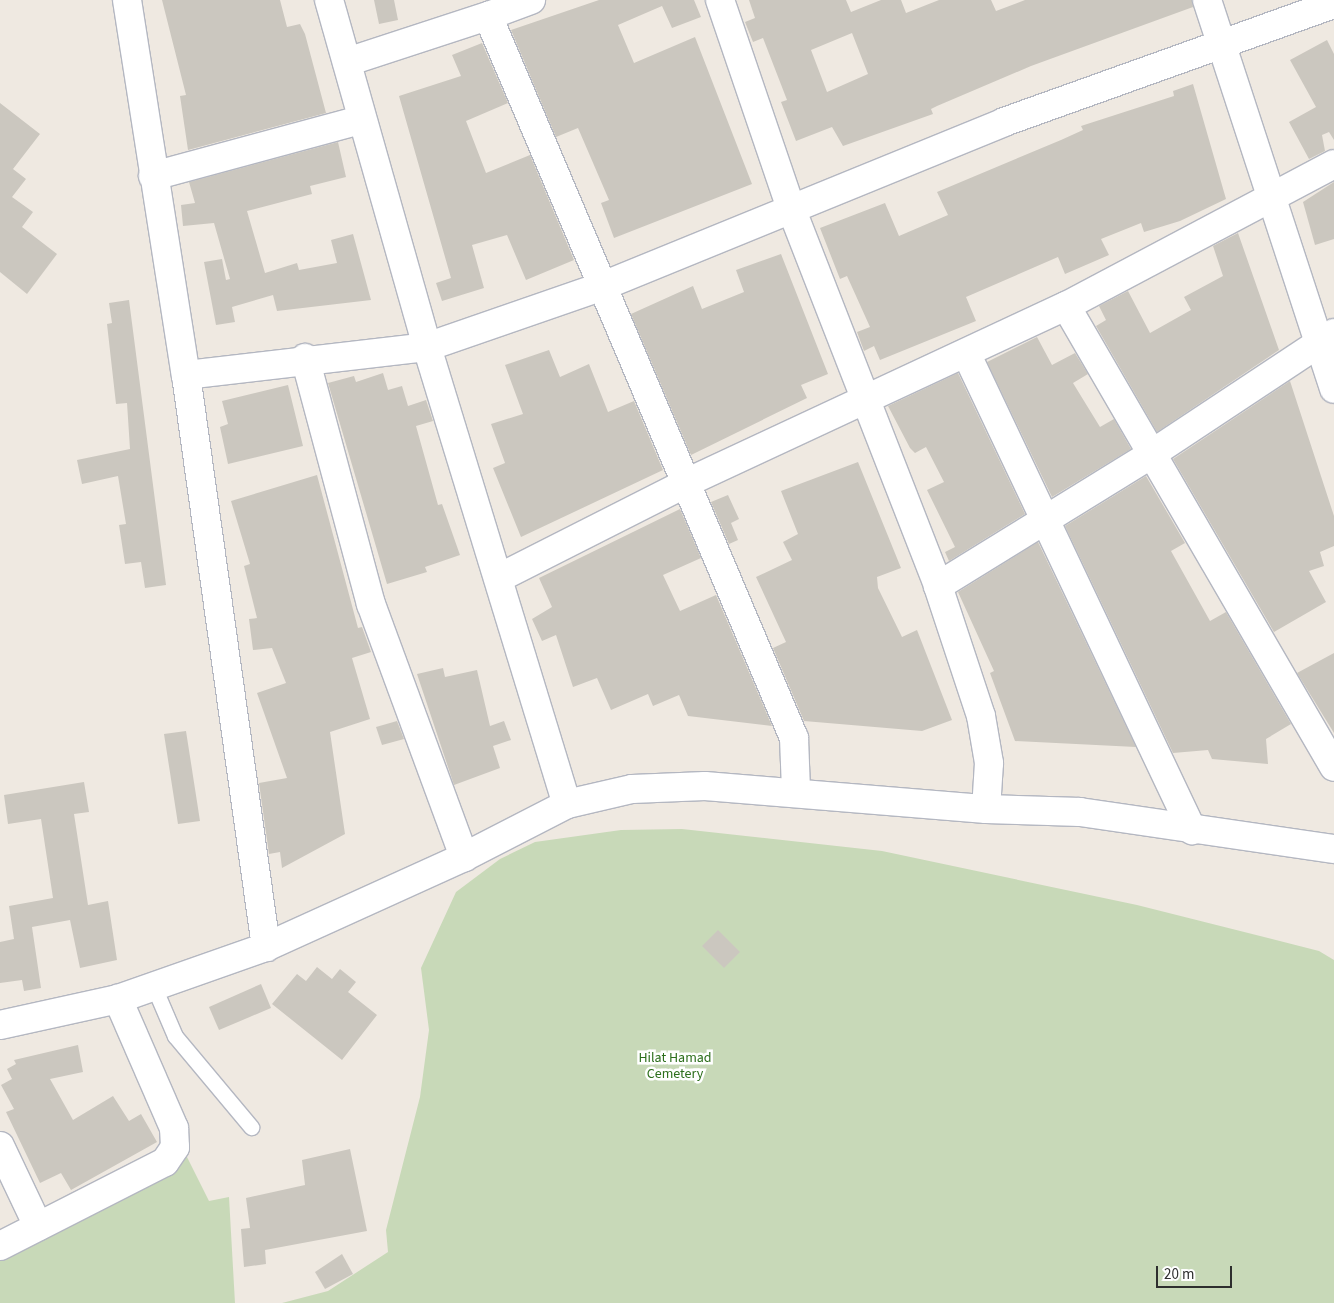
<!DOCTYPE html>
<html>
<head>
<meta charset="utf-8">
<style>
  body { margin:0 }
  #map { position:relative; width:1334px; height:1303px; overflow:hidden; background:#efe9e1; font-family:"Source Sans 3",sans-serif }
  div>[style] { position:absolute }
  .cemetery>* { inset:0; background:#c8d9b8 }
  .building>* { inset:0; background:#cbc7bf }
  .roads { filter:drop-shadow(1px 0 #b4b7c1) drop-shadow(-1px 0 #b4b7c1) drop-shadow(0 1px #b4b7c1) drop-shadow(0 -1px #b4b7c1) }
  .lane>* { height:15px; margin:-7.5px; padding:0 7.5px; transform-origin:7.5px; border-radius:7.5px; background:#fff }
  .street>* { height:28px; margin:-14px; padding:0 14px; transform-origin:14px; border-radius:14px; background:#fff }
  span { translate:-50% -50%; white-space:nowrap; text-align:center; line-height:1.15; -webkit-text-stroke:5px #fff; paint-order:stroke }
  .park-label { font-size:14px; color:#2c6e1b }
  .scale { position:absolute; left:1156px; top:1266px; width:76px; height:22px; box-sizing:border-box; border:2px solid #2e2e2e; border-top:0; padding-left:6px; font-size:15px; line-height:18px; white-space:nowrap; color:#2e2e2e; -webkit-text-stroke:4px #fff; paint-order:stroke }
</style>
</head>
<body>
<div id="map">
  <div class="cemetery">
    <div style="clip-path:polygon(682px 829px,882px 851px,1137px 905px,1319px 951px,1334px 960px,1334px 1303px,282px 1303px,328px 1291px,388px 1252px,386px 1230px,420px 1097px,429px 1030px,421px 968px,456px 892px,500px 859px,535px 842px,621px 830px)"></div>
    <div style="clip-path:polygon(183px 1149px,209px 1201px,229px 1197px,235px 1303px,0 1303px,0 1233px)"></div>
  </div>
  <div class="building">
    <div style="clip-path:polygon(162px 0,280px 0,287px 27px,300px 24px,305px 34px,326px 113px,188px 150px,180px 96px,186px 95px)"></div>
    <div style="clip-path:polygon(374px 0,394px 0,398px 20px,379px 24px)"></div>
    <div style="clip-path:polygon(599px 0,694px 0,701px 17px,672px 28px,662px 6px,618px 25px,634px 63px,695px 37px,752px 184px,614px 238px,601px 203px,609px 200px,578px 128px,556px 137px,511px 30px)"></div>
    <div style="clip-path:polygon(evenodd,749px 0,846px 0,851px 12px,881px 0,901px 0,906px 13px,939px 0,991px 0,996px 11px,1025px 0,1192px 0,1193px 7px,1031px 66px,937px 106px,931px 109px,933px 114px,843px 146px,832px 127px,796px 141px,781px 102px,787px 100px,763px 38px,753px 42px,745px 22px,755px 18px,749px 0,852px 33px,868px 74px,827px 92px,811px 50px,852px 33px)"></div>
    <div style="clip-path:polygon(1327px 40px,1334px 54px,1334px 140px,1329px 132px,1322px 135px,1325px 151px,1309px 159px,1289px 122px,1316px 107px,1290px 60px)"></div>
    <div style="clip-path:polygon(482px 43px,508px 103px,466px 121px,486px 173px,530px 155px,574px 260px,526px 280px,507px 235px,472px 245px,484px 288px,442px 301px,436px 283px,451px 278px,399px 96px,461px 76px,452px 55px)"></div>
    <div style="clip-path:polygon(1193px 84px,1226px 199px,1180px 221px,1144px 232px,1141px 223px,1101px 239px,1109px 255px,1065px 274px,1058px 257px,966px 297px,976px 321px,880px 360px,874px 346px,864px 351px,857px 332px,870px 327px,847px 276px,840px 279px,820px 228px,885px 203px,899px 236px,948px 215px,937px 192px,1061px 140px,1083px 130px,1081px 126px,1174px 96px,1173px 91px)"></div>
    <div style="clip-path:polygon(0 103px,40px 134px,13px 169px,26px 179px,12px 197px,33px 212px,22px 227px,57px 254px,27px 294px,0 272px)"></div>
    <div style="clip-path:polygon(338px 142px,346px 177px,310px 186px,312px 194px,247px 211px,265px 273px,297px 263px,299px 270px,337px 263px,331px 240px,353px 234px,371px 300px,277px 311px,273px 295px,232px 307px,235px 322px,216px 325px,204px 262px,222px 259px,226px 280px,230px 279px,214px 223px,183px 226px,181px 205px,195px 203px,189px 182px)"></div>
    <div style="clip-path:polygon(1334px 182px,1334px 239px,1315px 245px,1303px 202px)"></div>
    <div style="clip-path:polygon(1238px 233px,1279px 350px,1157px 432px,1096px 326px,1106px 320px,1099px 306px,1128px 291px,1150px 333px,1191px 310px,1184px 297px,1223px 276px,1213px 246px)"></div>
    <div style="clip-path:polygon(781px 254px,828px 374px,801px 385px,807px 398px,691px 455px,631px 314px,693px 286px,702px 309px,744px 292px,736px 270px)"></div>
    <div style="clip-path:polygon(129px 300px,166px 585px,145px 588px,141px 562px,125px 564px,119px 525px,126px 524px,118px 476px,82px 484px,77px 460px,130px 449px,127px 403px,116px 404px,107px 324px,112px 323px,109px 303px)"></div>
    <div style="clip-path:polygon(1037px 337px,1052px 365px,1075px 353px,1088px 374px,1073px 383px,1100px 427px,1114px 419px,1131px 449px,1052px 497px,987px 362px)"></div>
    <div style="clip-path:polygon(549px 350px,560px 377px,589px 364px,608px 412px,634px 401px,663px 470px,521px 537px,493px 468px,505px 463px,491px 424px,523px 414px,505px 365px)"></div>
    <div style="clip-path:polygon(383px 373px,388px 390px,402px 386px,408px 406px,426px 400px,433px 421px,416px 426px,438px 505px,442px 504px,460px 555px,425px 567px,427px 572px,387px 584px,328px 383px,354px 376px,356px 382px)"></div>
    <div style="clip-path:polygon(958px 373px,1025px 514px,949px 561px,945px 552px,955px 547px,927px 490px,944px 482px,926px 447px,915px 453px,910px 448px,888px 406px)"></div>
    <div style="clip-path:polygon(1290px 381px,1334px 516px,1334px 546px,1320px 552px,1324px 566px,1309px 571px,1326px 602px,1274px 632px,1173px 459px)"></div>
    <div style="clip-path:polygon(288px 385px,303px 446px,228px 464px,220px 427px,228px 424px,222px 401px)"></div>
    <div style="clip-path:polygon(858px 462px,901px 568px,877px 577px,878px 588px,902px 637px,917px 630px,952px 720px,922px 731px,804px 721px,773px 648px,786px 642px,756px 577px,792px 560px,783px 542px,798px 534px,781px 491px)"></div>
    <div style="clip-path:polygon(317px 475px,358px 628px,362px 627px,371px 652px,352px 658px,370px 719px,330px 732px,345px 834px,282px 868px,280px 852px,269px 854px,259px 783px,287px 778px,257px 693px,286px 683px,272px 648px,253px 650px,249px 619px,257px 618px,244px 566px,250px 564px,231px 501px)"></div>
    <div style="clip-path:polygon(1146px 476px,1185px 543px,1171px 551px,1210px 621px,1226px 612px,1291px 724px,1266px 739px,1268px 764px,1212px 759px,1208px 750px,1173px 753px,1065px 526px)"></div>
    <div style="clip-path:polygon(728px 495px,739px 519px,731px 523px,738px 540px,729px 544px,711px 502px)"></div>
    <div style="clip-path:polygon(680px 509px,701px 558px,663px 575px,680px 611px,716px 595px,772px 726px,688px 716px,679px 695px,653px 706px,648px 694px,611px 710px,597px 678px,573px 687px,556px 635px,542px 641px,532px 619px,552px 607px,539px 578px)"></div>
    <div style="clip-path:polygon(1038px 542px,1136px 747px,1015px 741px,990px 673px,994px 671px,958px 592px)"></div>
    <div style="clip-path:polygon(1334px 653px,1334px 733px,1297px 673px)"></div>
    <div style="clip-path:polygon(443px 668px,445px 677px,477px 670px,490px 726px,504px 721px,511px 740px,493px 746px,500px 768px,454px 785px,417px 674px)"></div>
    <div style="clip-path:polygon(397px 721px,404px 739px,382px 745px,376px 727px)"></div>
    <div style="clip-path:polygon(186px 731px,200px 821px,178px 824px,164px 734px)"></div>
    <div style="clip-path:polygon(84px 782px,89px 812px,74px 814px,88px 905px,108px 901px,117px 960px,80px 968px,70px 920px,32px 927px,41px 988px,24px 991px,22px 980px,0 983px,0 942px,14px 939px,9px 906px,53px 898px,41px 819px,8px 824px,4px 795px)"></div>
    <div style="clip-path:polygon(718px 930px,740px 952px,724px 968px,702px 946px)"></div>
    <div style="clip-path:polygon(317px 967px,332px 979px,340px 969px,356px 982px,348px 992px,377px 1015px,342px 1060px,272px 1004px,297px 974px,306px 981px)"></div>
    <div style="clip-path:polygon(261px 984px,271px 1008px,219px 1030px,209px 1007px)"></div>
    <div style="clip-path:polygon(78px 1045px,83px 1072px,50px 1079px,73px 1120px,113px 1096px,129px 1121px,141px 1114px,157px 1142px,71px 1190px,61px 1173px,40px 1183px,6px 1112px,14px 1109px,1px 1085px,12px 1079px,7px 1069px,16px 1064px,14px 1060px)"></div>
    <div style="clip-path:polygon(350px 1149px,367px 1231px,265px 1250px,266px 1264px,244px 1267px,241px 1229px,250px 1228px,246px 1198px,305px 1185px,302px 1160px)"></div>
    <div style="clip-path:polygon(342px 1254px,353px 1274px,325px 1289px,315px 1272px)"></div>
  </div>
  <div class="roads">
    <div class="lane">
      <div style="left:154px;top:987px;width:53px;rotate:66.8deg"></div>
      <div style="left:175px;top:1036px;width:119px;rotate:50.1deg"></div>
    </div>
    <div class="street">
      <div style="left:127px;top:0;width:380px;rotate:81.1deg"></div>
      <div style="left:186px;top:375px;width:578px;rotate:82.04deg"></div>
      <div style="left:329px;top:0;width:361px;rotate:74.2deg"></div>
      <div style="left:427px;top:347px;width:478px;rotate:73deg"></div>
      <div style="left:720px;top:0;width:220px;rotate:71.2deg"></div>
      <div style="left:791px;top:208px;width:406px;rotate:68.7deg"></div>
      <div style="left:938px;top:586px;width:137px;rotate:71.7deg"></div>
      <div style="left:981px;top:716px;width:48px;rotate:80.3deg"></div>
      <div style="left:989px;top:763px;width:46px;rotate:93.7deg"></div>
      <div style="left:1207px;top:0;width:409px;rotate:71.9deg"></div>
      <div style="left:488px;top:16px;width:46px;rotate:-20.4deg"></div>
      <div style="left:347px;top:62px;width:148px;rotate:-18.1deg"></div>
      <div style="left:488px;top:16px;width:784px;rotate:67.03deg"></div>
      <div style="left:794px;top:738px;width:53px;rotate:87.8deg"></div>
      <div style="left:153px;top:176px;width:214px;rotate:-15.1deg"></div>
      <div style="left:1066px;top:306px;width:533px;rotate:59.83deg"></div>
      <div style="left:967px;top:355px;width:526px;rotate:64.65deg"></div>
      <div style="left:305px;top:358px;width:255px;rotate:75deg"></div>
      <div style="left:371px;top:604px;width:270px;rotate:69.8deg"></div>
      <div style="left:186px;top:375px;width:243px;rotate:-6.6deg"></div>
      <div style="left:427px;top:347px;width:186px;rotate:-19.1deg"></div>
      <div style="left:603px;top:286px;width:433px;rotate:-22.2deg"></div>
      <div style="left:1004px;top:122px;width:350px;rotate:-19.7deg"></div>
      <div style="left:499px;top:578px;width:210px;rotate:-26.9deg"></div>
      <div style="left:686px;top:483px;width:419px;rotate:-25deg"></div>
      <div style="left:1066px;top:306px;width:303px;rotate:-27.9deg"></div>
      <div style="left:938px;top:586px;width:249px;rotate:-31.7deg"></div>
      <div style="left:1150px;top:455px;width:221px;rotate:-33.5deg"></div>
      <div style="left:0;top:1025px;width:121px;rotate:-12.4deg"></div>
      <div style="left:118px;top:999px;width:157px;rotate:-19.4deg"></div>
      <div style="left:266px;top:947px;width:217px;rotate:-24.4deg"></div>
      <div style="left:464px;top:857px;width:116px;rotate:-27.2deg"></div>
      <div style="left:567px;top:804px;width:67px;rotate:-13deg"></div>
      <div style="left:632px;top:789px;width:73px;rotate:-2.4deg"></div>
      <div style="left:705px;top:786px;width:282px;rotate:4.7deg"></div>
      <div style="left:986px;top:809px;width:94px;rotate:1.8deg"></div>
      <div style="left:1080px;top:812px;width:257px;rotate:8.3deg"></div>
      <div style="left:0;top:1146px;width:89px;rotate:64.6deg"></div>
      <div style="left:0;top:1246px;width:185px;rotate:-27deg"></div>
      <div style="left:165px;top:1162px;width:18px;rotate:-56deg"></div>
      <div style="left:175px;top:1147px;width:19px;rotate:-93deg"></div>
      <div style="left:174px;top:1128px;width:141px;rotate:-113.5deg"></div>
    </div>
  </div>
  <div class="park-label">
    <span style="left:675px;top:1066px">Hilat Hamad<br>Cemetery</span>
  </div>
  <div class="scale">20 m</div>
</div>
</body>
</html>
